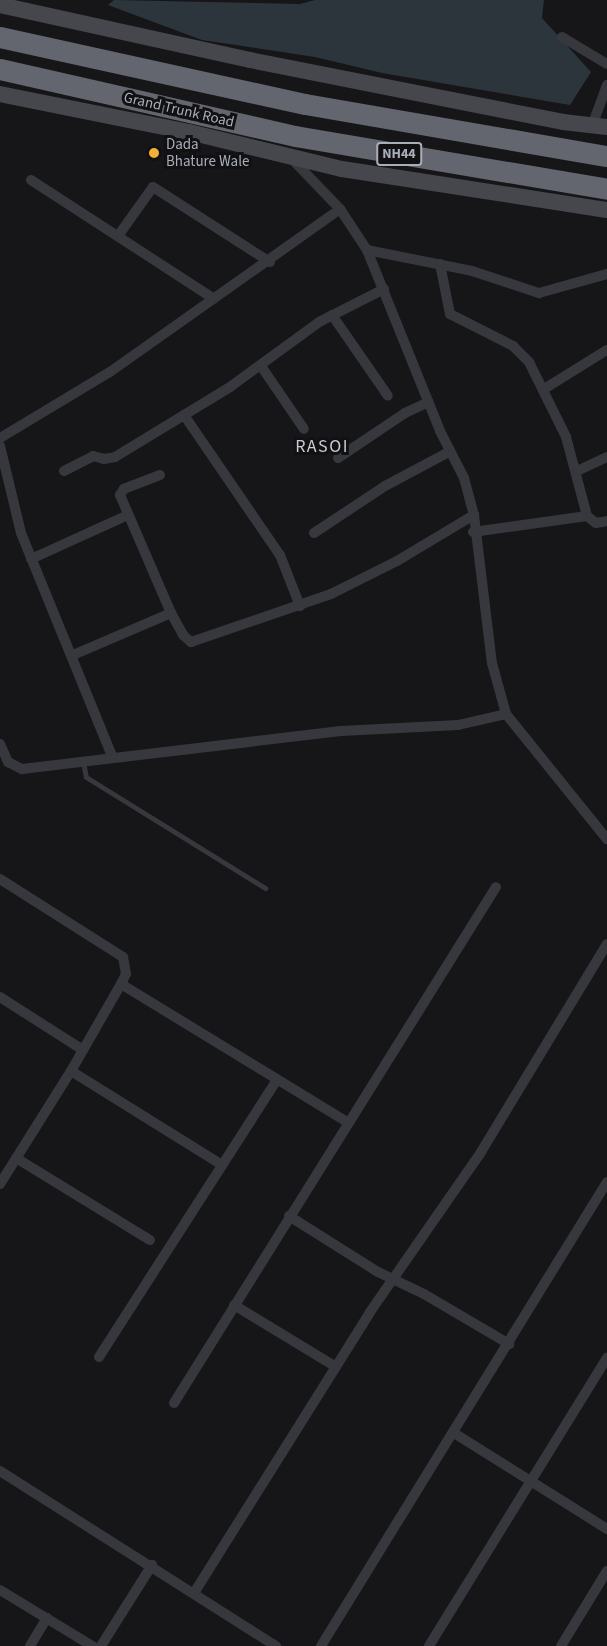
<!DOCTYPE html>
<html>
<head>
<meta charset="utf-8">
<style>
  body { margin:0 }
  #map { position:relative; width:607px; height:1646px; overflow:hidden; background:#161618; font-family:"Source Sans 3",sans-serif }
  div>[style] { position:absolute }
  .water>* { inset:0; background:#2c353c }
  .lane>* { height:5px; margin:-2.5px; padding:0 2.5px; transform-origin:2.5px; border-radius:2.5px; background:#37383d }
  .street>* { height:10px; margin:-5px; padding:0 5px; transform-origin:5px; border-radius:5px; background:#37383d }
  .secondary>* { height:16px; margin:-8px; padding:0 8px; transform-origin:8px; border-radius:8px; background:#45474d }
  .highway>* { height:21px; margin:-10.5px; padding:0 10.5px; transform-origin:10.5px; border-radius:10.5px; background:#63666e }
  .dots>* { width:16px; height:16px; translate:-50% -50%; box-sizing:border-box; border:3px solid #111113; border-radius:50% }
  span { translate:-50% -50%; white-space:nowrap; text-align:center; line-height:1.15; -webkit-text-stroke:6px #111113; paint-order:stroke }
  .shield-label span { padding:2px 4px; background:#111113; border:2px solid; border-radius:4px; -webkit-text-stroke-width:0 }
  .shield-label { font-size:14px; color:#a8adb8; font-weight:700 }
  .street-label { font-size:15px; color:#a8adb8 }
  .poi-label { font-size:15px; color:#a8adb8 }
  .left { translate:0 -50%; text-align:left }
  .quarter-label { font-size:18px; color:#c9ccd4; letter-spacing:1.5px }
</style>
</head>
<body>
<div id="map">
  <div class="water">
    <div style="clip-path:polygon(114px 0,300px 4px,315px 0,544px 0,542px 18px,591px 72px,570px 105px,382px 73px,315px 57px,202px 40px,108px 5px)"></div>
  </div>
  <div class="lane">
    <div style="left:83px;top:762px;width:15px;rotate:79deg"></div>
    <div style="left:86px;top:777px;width:211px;rotate:31.8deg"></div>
  </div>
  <div class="street">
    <div style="left:562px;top:37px;width:52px;rotate:31deg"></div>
    <div style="left:592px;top:126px;width:44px;rotate:-69.9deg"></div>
    <div style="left:291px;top:158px;width:71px;rotate:46.1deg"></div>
    <div style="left:340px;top:209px;width:49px;rotate:56.6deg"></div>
    <div style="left:367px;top:250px;width:195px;rotate:68deg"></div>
    <div style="left:440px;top:431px;width:53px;rotate:62.9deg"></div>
    <div style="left:464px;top:478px;width:38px;rotate:75deg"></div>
    <div style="left:474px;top:515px;width:149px;rotate:83.1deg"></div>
    <div style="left:492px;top:663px;width:53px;rotate:74.6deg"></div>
    <div style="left:506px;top:714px;width:161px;rotate:51.1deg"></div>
    <div style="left:31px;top:180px;width:218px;rotate:33deg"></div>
    <div style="left:118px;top:236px;width:60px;rotate:-54.5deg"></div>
    <div style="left:153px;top:187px;width:139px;rotate:32.7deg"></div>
    <div style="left:367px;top:250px;width:107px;rotate:11.3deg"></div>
    <div style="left:472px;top:271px;width:71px;rotate:18.2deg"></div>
    <div style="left:539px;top:293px;width:71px;rotate:-15.6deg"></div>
    <div style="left:440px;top:264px;width:51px;rotate:78.7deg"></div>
    <div style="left:450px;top:314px;width:71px;rotate:26.9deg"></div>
    <div style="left:513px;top:346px;width:23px;rotate:45deg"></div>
    <div style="left:529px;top:362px;width:84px;rotate:63.7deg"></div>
    <div style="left:566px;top:437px;width:82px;rotate:75.1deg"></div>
    <div style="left:587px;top:516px;width:11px;rotate:38deg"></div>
    <div style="left:596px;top:523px;width:11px;rotate:-10deg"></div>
    <div style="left:332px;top:315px;width:98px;rotate:55.3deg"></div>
    <div style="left:261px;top:366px;width:76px;rotate:55.7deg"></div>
    <div style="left:544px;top:389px;width:74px;rotate:-31.8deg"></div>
    <div style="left:184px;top:415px;width:170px;rotate:55.6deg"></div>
    <div style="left:280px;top:555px;width:55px;rotate:68.6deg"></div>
    <div style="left:0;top:438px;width:128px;rotate:-31deg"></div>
    <div style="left:110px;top:372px;width:282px;rotate:-35.3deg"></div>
    <div style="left:0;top:446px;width:89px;rotate:76.4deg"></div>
    <div style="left:21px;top:533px;width:243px;rotate:67.8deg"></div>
    <div style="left:338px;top:458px;width:81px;rotate:-33.9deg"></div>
    <div style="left:405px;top:413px;width:26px;rotate:-25deg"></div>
    <div style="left:64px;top:471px;width:33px;rotate:-27deg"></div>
    <div style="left:93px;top:456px;width:11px;rotate:15deg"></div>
    <div style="left:104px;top:459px;width:11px;rotate:-10deg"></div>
    <div style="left:115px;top:457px;width:135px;rotate:-31.3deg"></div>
    <div style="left:230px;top:387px;width:110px;rotate:-36.1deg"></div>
    <div style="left:319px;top:322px;width:73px;rotate:-26.9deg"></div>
    <div style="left:577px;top:471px;width:33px;rotate:-25deg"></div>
    <div style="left:160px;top:475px;width:39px;rotate:159deg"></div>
    <div style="left:124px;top:489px;width:7px;rotate:124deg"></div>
    <div style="left:120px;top:495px;width:129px;rotate:66.6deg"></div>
    <div style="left:171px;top:613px;width:25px;rotate:61deg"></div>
    <div style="left:183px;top:635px;width:11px;rotate:41deg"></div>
    <div style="left:191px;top:642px;width:148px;rotate:-18.9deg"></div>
    <div style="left:331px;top:594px;width:74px;rotate:-26.6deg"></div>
    <div style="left:397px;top:561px;width:90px;rotate:-30.9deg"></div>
    <div style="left:473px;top:532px;width:115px;rotate:-8deg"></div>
    <div style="left:314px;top:533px;width:85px;rotate:-33.5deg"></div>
    <div style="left:385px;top:486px;width:72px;rotate:-28deg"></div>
    <div style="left:31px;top:559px;width:104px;rotate:-24.4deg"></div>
    <div style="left:73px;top:655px;width:107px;rotate:-23.2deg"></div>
    <div style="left:0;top:744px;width:20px;rotate:66deg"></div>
    <div style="left:8px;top:762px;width:16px;rotate:27deg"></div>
    <div style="left:22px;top:769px;width:321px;rotate:-6.8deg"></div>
    <div style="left:341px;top:731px;width:117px;rotate:-2.9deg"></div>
    <div style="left:458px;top:725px;width:49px;rotate:-12.9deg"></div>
    <div style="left:0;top:879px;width:146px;rotate:32.4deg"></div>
    <div style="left:123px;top:957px;width:17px;rotate:80deg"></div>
    <div style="left:126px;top:974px;width:11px;rotate:117deg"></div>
    <div style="left:121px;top:984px;width:100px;rotate:119.9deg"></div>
    <div style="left:121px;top:984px;width:265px;rotate:31.4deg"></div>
    <div style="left:0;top:997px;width:98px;rotate:32.6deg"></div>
    <div style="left:16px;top:1158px;width:157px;rotate:31.5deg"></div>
    <div style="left:0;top:1184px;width:133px;rotate:-57.9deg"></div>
    <div style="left:71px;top:1071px;width:178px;rotate:31.9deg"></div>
    <div style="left:289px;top:1216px;width:105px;rotate:32.2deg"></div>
    <div style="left:378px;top:1272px;width:51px;rotate:25.6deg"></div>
    <div style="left:424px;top:1294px;width:99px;rotate:30.5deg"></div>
    <div style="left:234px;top:1305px;width:119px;rotate:31.3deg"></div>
    <div style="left:99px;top:1357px;width:329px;rotate:-57.3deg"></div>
    <div style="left:174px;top:1403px;width:608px;rotate:-58.03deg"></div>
    <div style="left:454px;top:1433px;width:181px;rotate:32.1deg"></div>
    <div style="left:0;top:1471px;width:327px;rotate:32.4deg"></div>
    <div style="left:0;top:1590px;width:108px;rotate:31.3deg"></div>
    <div style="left:194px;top:1593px;width:332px;rotate:-57.9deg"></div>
    <div style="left:370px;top:1312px;width:195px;rotate:-55.2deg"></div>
    <div style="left:481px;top:1152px;width:243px;rotate:-58.8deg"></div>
    <div style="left:30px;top:1646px;width:33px;rotate:-59deg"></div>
    <div style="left:101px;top:1646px;width:96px;rotate:-57.8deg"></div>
    <div style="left:321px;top:1646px;width:545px;rotate:-58.35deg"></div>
    <div style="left:429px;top:1646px;width:339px;rotate:-58.3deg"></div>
    <div style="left:561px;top:1646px;width:88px;rotate:-58.5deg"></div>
  </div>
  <div class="secondary">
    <div style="left:0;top:5px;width:256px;rotate:12.4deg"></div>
    <div style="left:250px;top:60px;width:319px;rotate:11.2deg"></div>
    <div style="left:563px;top:122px;width:44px;rotate:6.5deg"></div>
    <div style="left:0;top:94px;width:193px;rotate:11.4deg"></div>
    <div style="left:189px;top:132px;width:157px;rotate:13.6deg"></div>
    <div style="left:342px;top:169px;width:268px;rotate:8.8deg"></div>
  </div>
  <div class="highway">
    <div style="left:0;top:37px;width:312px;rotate:12.4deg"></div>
    <div style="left:305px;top:104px;width:306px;rotate:9.8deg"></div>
    <div style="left:0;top:69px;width:303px;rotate:12.8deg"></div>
    <div style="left:295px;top:136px;width:316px;rotate:9.6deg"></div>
  </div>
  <div class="dots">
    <div style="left:154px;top:153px;background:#f2b134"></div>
  </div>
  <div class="shield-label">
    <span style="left:399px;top:154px">NH44</span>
  </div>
  <div class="street-label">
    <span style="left:179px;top:110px;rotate:13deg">Grand Trunk Road</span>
  </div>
  <div class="poi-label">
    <span class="left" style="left:166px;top:153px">Dada<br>Bhature Wale</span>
  </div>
  <div class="quarter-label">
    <span style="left:322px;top:447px">RASOI</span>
  </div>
</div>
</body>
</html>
